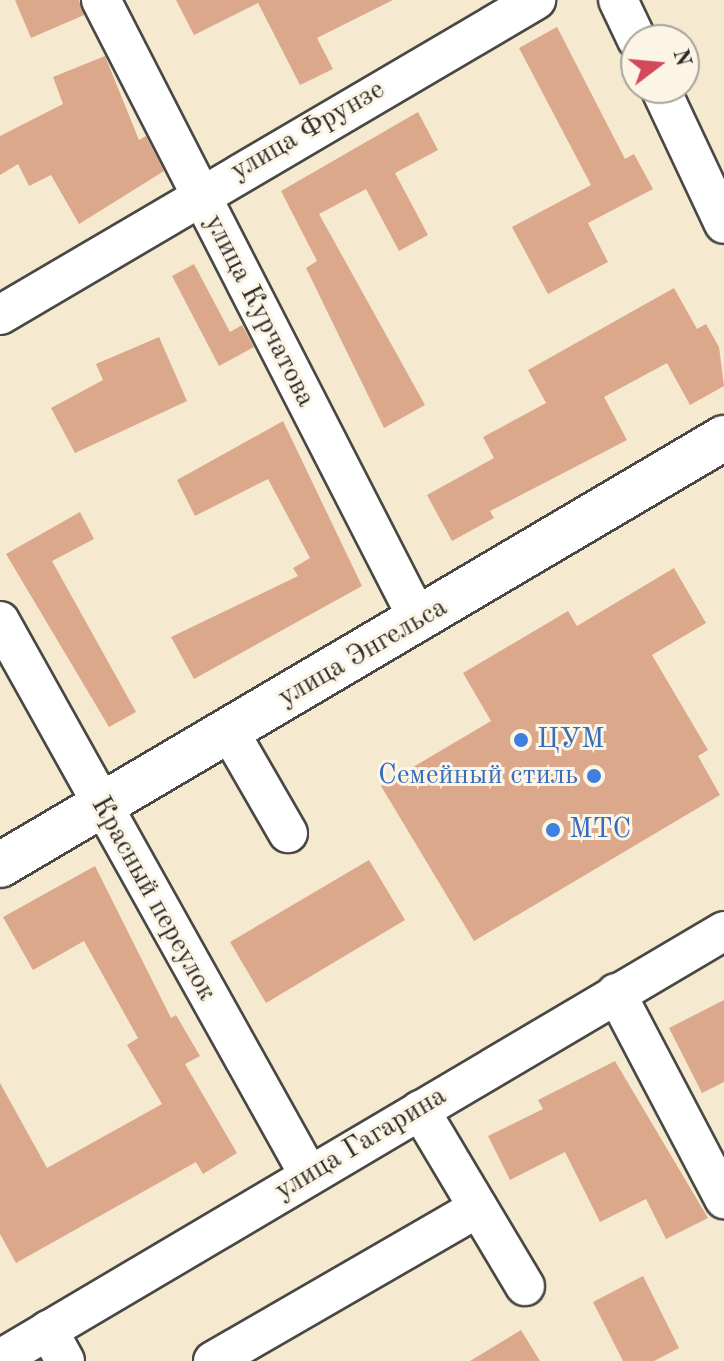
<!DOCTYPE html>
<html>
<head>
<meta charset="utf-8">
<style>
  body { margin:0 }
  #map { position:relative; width:724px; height:1361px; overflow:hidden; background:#f5ead0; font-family:"Old Standard TT",serif }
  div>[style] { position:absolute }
  .building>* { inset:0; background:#dca88c }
  .roads { filter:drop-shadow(2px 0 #494844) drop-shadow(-2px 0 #494844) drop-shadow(0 2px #494844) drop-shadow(0 -2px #494844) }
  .minor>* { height:38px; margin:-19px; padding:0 19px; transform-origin:19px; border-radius:19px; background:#fff }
  .major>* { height:44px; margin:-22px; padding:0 22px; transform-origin:22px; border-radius:22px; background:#fff }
  .dots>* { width:22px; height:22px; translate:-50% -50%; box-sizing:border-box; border:4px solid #fcf5e5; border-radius:50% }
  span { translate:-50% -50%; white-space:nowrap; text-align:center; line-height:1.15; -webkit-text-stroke:6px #fcf5e5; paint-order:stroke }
  .street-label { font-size:28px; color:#2b2b2b }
  .shop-label { font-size:28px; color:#366cbe }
  .left { translate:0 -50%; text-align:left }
  .right { translate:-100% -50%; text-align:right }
  .north { position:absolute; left:620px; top:24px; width:80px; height:80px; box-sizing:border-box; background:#fcf5e5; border:2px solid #a8a49b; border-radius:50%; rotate:74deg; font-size:22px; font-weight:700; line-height:32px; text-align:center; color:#2b2b2b }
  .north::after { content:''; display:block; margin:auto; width:28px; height:36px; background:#d1495b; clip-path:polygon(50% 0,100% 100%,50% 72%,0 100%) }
</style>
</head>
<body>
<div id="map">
  <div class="building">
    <div style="clip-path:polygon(15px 0,79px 0,84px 15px,31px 38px)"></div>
    <div style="clip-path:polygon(176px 0,393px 0,317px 38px,333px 69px,300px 85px,258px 3px,194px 35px)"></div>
    <div style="clip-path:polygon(557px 27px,625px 159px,634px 154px,653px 189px,588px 223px,608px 262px,548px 294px,512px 227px,591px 185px,519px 48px)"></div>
    <div style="clip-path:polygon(105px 56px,139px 140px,146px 136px,164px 171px,79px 224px,51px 175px,29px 186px,18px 164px,0 175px,0 136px,63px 104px,53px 77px)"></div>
    <div style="clip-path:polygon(418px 112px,438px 150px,395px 173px,428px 235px,399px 251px,366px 189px,319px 214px,425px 405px,384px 428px,306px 268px,317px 261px,281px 191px)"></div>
    <div style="clip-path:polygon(194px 264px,230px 332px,242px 325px,254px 347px,219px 366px,172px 276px)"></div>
    <div style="clip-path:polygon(674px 288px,697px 329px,706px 324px,719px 347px,724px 386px,690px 405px,667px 363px,604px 397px,627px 440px,490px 511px,494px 518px,452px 541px,427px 495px,494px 458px,483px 437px,546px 403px,528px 370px)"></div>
    <div style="clip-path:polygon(159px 337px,187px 401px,75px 453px,51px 408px,103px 380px,96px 364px)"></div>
    <div style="clip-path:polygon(283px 421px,362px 586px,194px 679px,171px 637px,298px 576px,293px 568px,310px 558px,268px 479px,195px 516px,177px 480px)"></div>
    <div style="clip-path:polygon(80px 512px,94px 539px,52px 561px,136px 712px,109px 727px,6px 554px)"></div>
    <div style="clip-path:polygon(674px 568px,706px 623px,652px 655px,708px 750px,698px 756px,720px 795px,474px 941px,381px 786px,491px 721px,463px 673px,568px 611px,577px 626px)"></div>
    <div style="clip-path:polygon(369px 860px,405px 920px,266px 1003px,230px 942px)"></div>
    <div style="clip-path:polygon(95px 866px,171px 1018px,176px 1015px,200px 1056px,185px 1064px,237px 1153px,203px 1174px,196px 1162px,16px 1263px,0 1234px,0 1083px,47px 1168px,162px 1104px,127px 1045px,138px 1038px,84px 941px,33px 970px,3px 917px)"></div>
    <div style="clip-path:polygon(724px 1000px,724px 1082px,702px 1093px,669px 1028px)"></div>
    <div style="clip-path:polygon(615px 1061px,708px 1218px,666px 1239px,646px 1199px,600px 1222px,565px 1152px,510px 1180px,488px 1136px,543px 1109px,538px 1100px)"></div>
    <div style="clip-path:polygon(643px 1276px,679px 1348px,654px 1361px,623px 1361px,593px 1302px)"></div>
    <div style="clip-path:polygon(521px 1330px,540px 1361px,470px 1361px)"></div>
  </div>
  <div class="roads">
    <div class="minor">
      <div style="left:101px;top:0;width:698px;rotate:62.88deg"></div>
      <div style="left:618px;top:0;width:44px;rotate:64.6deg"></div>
      <div style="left:660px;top:88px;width:150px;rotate:64.8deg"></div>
      <div style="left:0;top:315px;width:622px;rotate:-30.44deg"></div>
      <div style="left:0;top:621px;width:634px;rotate:60.85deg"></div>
      <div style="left:229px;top:731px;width:118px;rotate:60deg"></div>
      <div style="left:616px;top:993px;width:233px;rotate:62.3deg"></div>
      <div style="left:420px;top:1110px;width:205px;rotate:59.2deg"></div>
      <div style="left:48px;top:1330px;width:35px;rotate:61deg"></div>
      <div style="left:0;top:1359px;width:841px;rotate:-30.59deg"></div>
      <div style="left:213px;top:1361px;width:306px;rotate:-30deg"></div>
    </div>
    <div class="major">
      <div style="left:0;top:865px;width:841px;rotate:-30.53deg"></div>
    </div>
  </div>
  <div class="dots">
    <div style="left:521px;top:740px;background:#3f7fe0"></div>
    <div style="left:594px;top:776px;background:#3f7fe0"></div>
    <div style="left:553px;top:830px;background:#3f7fe0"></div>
  </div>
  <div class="street-label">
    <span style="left:308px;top:131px;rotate:-30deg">улица Фрунзе</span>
    <span style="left:259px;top:311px;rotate:63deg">улица Курчатова</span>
    <span style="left:363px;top:653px;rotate:-30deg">улица Энгельса</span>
    <span style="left:153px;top:899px;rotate:61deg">Красный переулок</span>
    <span style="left:361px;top:1144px;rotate:-31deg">улица Гагарина</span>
  </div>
  <div class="shop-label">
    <span class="left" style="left:537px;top:740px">ЦУМ</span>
    <span class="right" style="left:578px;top:776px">Семейный стиль</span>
    <span class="left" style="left:569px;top:830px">МТС</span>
  </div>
  <div class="north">N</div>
</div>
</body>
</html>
